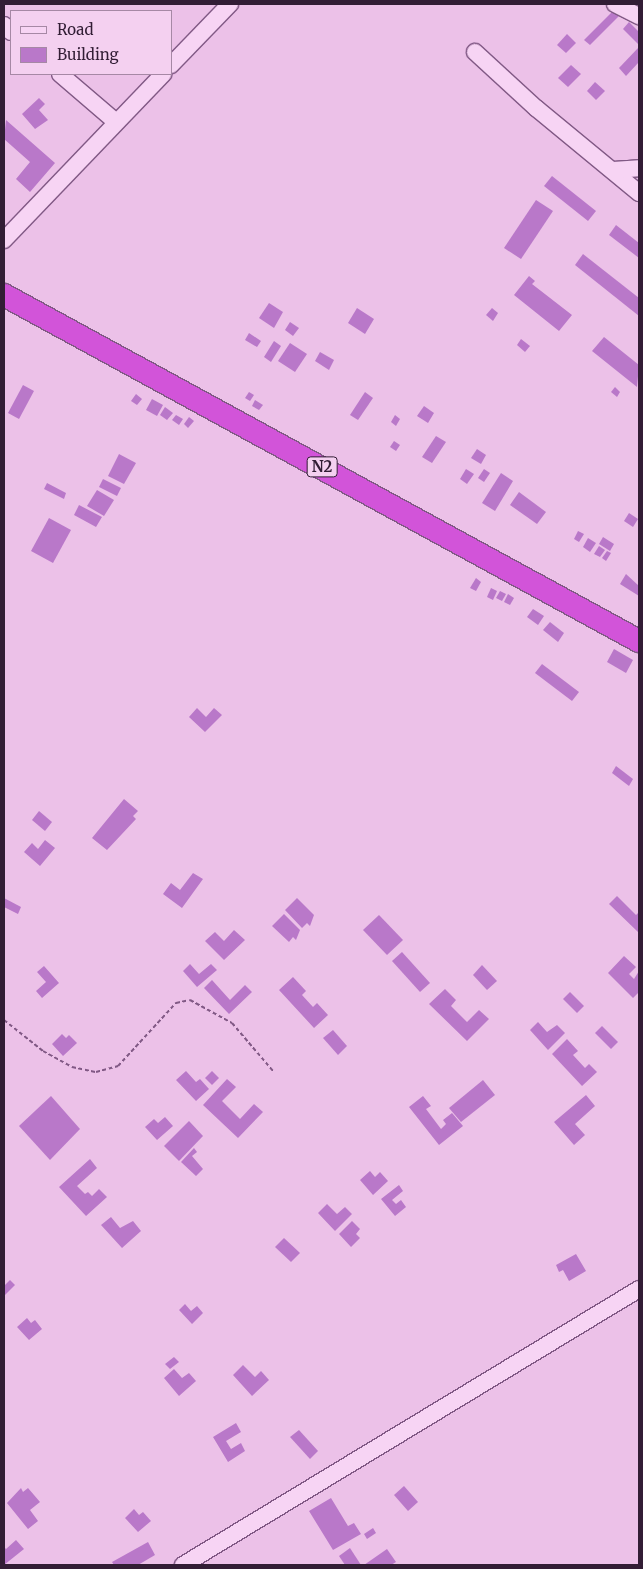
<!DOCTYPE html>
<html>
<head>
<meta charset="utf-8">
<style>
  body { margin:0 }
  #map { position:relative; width:643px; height:1569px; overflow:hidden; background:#ecc1e8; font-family:Merriweather,serif }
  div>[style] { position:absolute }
  .building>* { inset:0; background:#b978c9 }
  .path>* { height:2px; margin-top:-1px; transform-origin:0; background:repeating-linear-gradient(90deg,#815985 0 4px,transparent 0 6.5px) }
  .roads { filter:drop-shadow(1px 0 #815985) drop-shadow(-1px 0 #815985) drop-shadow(0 1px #815985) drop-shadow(0 -1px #815985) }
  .minor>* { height:16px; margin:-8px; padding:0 8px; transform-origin:8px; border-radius:8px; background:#f7d4f4 }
  .highway>* { height:22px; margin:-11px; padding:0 11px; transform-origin:11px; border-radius:11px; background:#d254d9 }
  span { translate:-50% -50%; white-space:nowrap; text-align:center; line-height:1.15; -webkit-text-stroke:4px #f4d0f0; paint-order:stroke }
  .shield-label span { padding:1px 4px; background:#f4d0f0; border:1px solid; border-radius:4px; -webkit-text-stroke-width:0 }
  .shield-label { font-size:15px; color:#321d35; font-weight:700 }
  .frame { position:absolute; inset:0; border:5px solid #321d35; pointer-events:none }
  .legend { position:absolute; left:10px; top:10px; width:162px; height:65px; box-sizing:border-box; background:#f4d0f0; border:1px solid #a688a5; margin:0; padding:6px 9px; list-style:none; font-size:15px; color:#321d35 }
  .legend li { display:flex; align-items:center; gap:10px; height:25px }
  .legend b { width:25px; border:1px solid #a688a5 }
</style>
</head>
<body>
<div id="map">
  <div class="building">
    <div style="clip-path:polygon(614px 10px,620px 15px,590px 45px,584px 40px)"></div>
    <div style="clip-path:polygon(629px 22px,639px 32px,639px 45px,623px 29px)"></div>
    <div style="clip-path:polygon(567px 34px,576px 43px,566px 53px,557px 45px)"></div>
    <div style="clip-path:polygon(639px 47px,639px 62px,626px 76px,619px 68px)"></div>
    <div style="clip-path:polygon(571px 65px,581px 74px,568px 87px,558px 78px)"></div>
    <div style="clip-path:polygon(595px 82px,605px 91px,596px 100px,587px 91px)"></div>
    <div style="clip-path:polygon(39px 98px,45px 104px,39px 110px,48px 120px,35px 129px,22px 114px)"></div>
    <div style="clip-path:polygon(6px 120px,55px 163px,30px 192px,16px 179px,30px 162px,4px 139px)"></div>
    <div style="clip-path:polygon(552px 176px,596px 211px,588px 221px,544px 186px)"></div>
    <div style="clip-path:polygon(536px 200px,553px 211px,521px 259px,504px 248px)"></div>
    <div style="clip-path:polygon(616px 225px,639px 243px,639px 258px,609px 235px)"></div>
    <div style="clip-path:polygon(583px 254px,639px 298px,639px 316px,575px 265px)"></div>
    <div style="clip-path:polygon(529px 276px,535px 281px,532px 284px,572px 315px,559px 331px,514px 295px)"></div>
    <div style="clip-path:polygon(269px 303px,283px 312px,274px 328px,259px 318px)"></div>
    <div style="clip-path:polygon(357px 308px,374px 319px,365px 334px,348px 323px)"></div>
    <div style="clip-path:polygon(492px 308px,498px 313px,493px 321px,486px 315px)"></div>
    <div style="clip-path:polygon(290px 322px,299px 328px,293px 336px,285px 330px)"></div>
    <div style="clip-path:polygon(249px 333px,261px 341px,257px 347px,245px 340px)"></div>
    <div style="clip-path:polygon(604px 337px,639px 365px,637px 387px,592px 351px)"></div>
    <div style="clip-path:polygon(521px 339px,530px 346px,525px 352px,517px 345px)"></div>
    <div style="clip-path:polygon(274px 341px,281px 346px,271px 362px,264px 357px)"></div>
    <div style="clip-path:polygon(290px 343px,307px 354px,295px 372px,278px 361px)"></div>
    <div style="clip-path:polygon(320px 352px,334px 360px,329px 370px,315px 361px)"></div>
    <div style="clip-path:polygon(23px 385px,34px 391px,19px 419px,8px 413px)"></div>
    <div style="clip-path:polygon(615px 387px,620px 392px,617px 397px,611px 392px)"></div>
    <div style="clip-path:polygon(249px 392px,254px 395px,250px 401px,245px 398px)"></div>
    <div style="clip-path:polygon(365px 392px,373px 398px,358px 420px,350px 415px)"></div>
    <div style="clip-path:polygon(136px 394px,142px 399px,137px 405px,131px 401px)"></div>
    <div style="clip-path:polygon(152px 399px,163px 405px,157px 416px,146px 410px)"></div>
    <div style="clip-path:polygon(255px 400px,263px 405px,259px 410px,252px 406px)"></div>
    <div style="clip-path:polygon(424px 406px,434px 413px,428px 423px,417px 416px)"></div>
    <div style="clip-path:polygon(165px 407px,173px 413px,167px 420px,160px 415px)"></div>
    <div style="clip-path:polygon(176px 415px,183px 419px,179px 425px,172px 420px)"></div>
    <div style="clip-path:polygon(395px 415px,400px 419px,396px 426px,391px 422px)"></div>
    <div style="clip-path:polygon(189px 417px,194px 421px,188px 428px,184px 424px)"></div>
    <div style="clip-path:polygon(436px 436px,446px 442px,432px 463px,422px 457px)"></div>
    <div style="clip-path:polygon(394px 441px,400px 445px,396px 451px,390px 447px)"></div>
    <div style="clip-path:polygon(477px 449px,486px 455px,481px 464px,471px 458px)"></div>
    <div style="clip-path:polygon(119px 454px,136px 463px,124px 484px,108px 476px)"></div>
    <div style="clip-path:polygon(466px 469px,474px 474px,467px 484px,460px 479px)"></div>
    <div style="clip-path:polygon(484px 469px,490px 473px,484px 482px,478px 478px)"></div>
    <div style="clip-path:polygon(501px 473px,513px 481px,495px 511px,482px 503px)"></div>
    <div style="clip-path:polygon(103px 479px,121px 488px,117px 496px,99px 487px)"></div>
    <div style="clip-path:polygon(47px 483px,66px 493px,64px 499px,44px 489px)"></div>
    <div style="clip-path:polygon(97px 490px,114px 500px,104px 516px,87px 506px)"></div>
    <div style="clip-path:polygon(519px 492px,546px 512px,537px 524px,510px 505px)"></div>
    <div style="clip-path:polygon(79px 505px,102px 517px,96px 527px,74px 515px)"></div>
    <div style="clip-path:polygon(629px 513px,638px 519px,633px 527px,624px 521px)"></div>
    <div style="clip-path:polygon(49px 518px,71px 530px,53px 563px,31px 551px)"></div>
    <div style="clip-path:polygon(578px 531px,584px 534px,579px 542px,574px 539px)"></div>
    <div style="clip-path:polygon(603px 537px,614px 544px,610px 551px,599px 544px)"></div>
    <div style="clip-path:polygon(588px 538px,596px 543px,590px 552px,583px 547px)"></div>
    <div style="clip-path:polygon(599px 546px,605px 550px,600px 557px,594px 554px)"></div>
    <div style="clip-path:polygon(607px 551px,611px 553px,606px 561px,602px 558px)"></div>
    <div style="clip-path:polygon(626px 574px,639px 586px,639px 596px,620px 584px)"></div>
    <div style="clip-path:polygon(476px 578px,481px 582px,476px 591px,470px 588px)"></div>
    <div style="clip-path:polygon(491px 588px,497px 591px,493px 600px,487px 597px)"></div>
    <div style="clip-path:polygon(500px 591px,506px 594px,502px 601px,496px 598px)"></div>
    <div style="clip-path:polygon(508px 594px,514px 598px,510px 605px,504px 602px)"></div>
    <div style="clip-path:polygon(533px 609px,544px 616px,538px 625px,527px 617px)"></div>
    <div style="clip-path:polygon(550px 622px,564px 633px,558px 642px,543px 630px)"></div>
    <div style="clip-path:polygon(614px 649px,633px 660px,626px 673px,607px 662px)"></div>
    <div style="clip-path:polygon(542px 664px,579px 692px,572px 701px,535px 673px)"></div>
    <div style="clip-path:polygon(197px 708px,206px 717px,214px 708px,222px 715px,205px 732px,189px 717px)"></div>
    <div style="clip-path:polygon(616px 766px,633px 779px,629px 786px,612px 773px)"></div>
    <div style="clip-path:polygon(124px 799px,138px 811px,133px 816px,136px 819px,107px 850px,92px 838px)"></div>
    <div style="clip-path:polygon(39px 811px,52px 822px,45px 831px,32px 820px)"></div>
    <div style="clip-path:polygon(45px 840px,55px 848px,40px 866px,24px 852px,32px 843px,38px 849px)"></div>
    <div style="clip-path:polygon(193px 873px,203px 879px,182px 908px,163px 894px,171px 883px,180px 890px)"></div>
    <div style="clip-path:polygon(617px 896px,636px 915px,639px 912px,638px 932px,609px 904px)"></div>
    <div style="clip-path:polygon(4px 898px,21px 907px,18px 914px,4px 907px)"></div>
    <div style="clip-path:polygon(297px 898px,314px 915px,310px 926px,307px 923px,302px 928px,285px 910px)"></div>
    <div style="clip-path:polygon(284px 914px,300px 930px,296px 940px,293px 937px,289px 942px,272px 926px)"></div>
    <div style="clip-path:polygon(379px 915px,403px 940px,387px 955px,363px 930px)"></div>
    <div style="clip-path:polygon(234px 930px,245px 940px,224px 960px,205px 941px,215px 932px,224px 941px)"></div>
    <div style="clip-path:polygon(402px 952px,430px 983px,420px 992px,392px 961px)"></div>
    <div style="clip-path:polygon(624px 956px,636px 967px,629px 974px,634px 979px,639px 971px,639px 992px,633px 998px,608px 973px)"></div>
    <div style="clip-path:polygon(190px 964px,199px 974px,211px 964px,217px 970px,197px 987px,183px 971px)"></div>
    <div style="clip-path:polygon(482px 965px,497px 981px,487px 990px,473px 975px)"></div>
    <div style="clip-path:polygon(44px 966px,59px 983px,42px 998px,36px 991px,46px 982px,37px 972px)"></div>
    <div style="clip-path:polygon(293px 977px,306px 991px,302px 995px,313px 1007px,317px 1003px,328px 1015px,314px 1028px,279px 990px)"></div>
    <div style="clip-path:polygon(212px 980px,230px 1000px,245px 985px,252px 992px,229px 1014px,204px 988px)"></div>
    <div style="clip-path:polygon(445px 989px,456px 1000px,451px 1006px,467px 1022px,479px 1010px,489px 1019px,467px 1041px,429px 1004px)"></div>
    <div style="clip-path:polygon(570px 992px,584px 1006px,577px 1013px,563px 999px)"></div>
    <div style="clip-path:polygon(538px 1022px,547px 1032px,557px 1025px,565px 1033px,548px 1050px,530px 1030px)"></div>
    <div style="clip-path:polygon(602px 1026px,618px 1042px,611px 1049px,595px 1033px)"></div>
    <div style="clip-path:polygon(333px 1030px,347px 1046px,338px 1055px,323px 1038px)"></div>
    <div style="clip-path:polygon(62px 1034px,66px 1038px,69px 1035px,77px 1043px,63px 1056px,52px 1044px)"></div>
    <div style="clip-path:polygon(567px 1039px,578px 1051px,573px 1055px,585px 1068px,589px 1064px,597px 1072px,582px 1086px,552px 1054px)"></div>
    <div style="clip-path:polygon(186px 1071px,196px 1082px,200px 1079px,209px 1089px,196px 1101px,176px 1080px)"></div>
    <div style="clip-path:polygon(212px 1071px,219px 1078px,212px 1085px,205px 1078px)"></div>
    <div style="clip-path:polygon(227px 1079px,236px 1087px,222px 1101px,240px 1119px,254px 1104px,263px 1112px,238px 1138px,203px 1105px)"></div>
    <div style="clip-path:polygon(483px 1080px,495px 1095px,461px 1122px,449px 1108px)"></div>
    <div style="clip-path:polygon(586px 1095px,595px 1106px,575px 1124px,585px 1135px,574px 1145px,554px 1122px)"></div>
    <div style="clip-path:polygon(51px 1096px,80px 1129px,50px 1160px,19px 1126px)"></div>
    <div style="clip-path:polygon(423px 1096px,431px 1106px,426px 1109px,441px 1129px,446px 1124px,443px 1120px,452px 1113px,463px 1126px,439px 1145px,409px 1107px)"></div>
    <div style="clip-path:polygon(165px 1117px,173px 1126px,157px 1140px,145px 1127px,154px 1119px,158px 1123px)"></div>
    <div style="clip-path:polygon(189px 1121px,203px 1136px,179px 1161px,164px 1146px)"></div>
    <div style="clip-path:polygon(194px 1148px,197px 1152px,192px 1156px,203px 1169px,196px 1176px,181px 1162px)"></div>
    <div style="clip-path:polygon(90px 1159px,97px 1168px,77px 1186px,85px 1194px,88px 1192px,92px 1196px,99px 1189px,107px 1197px,86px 1216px,59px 1187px)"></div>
    <div style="clip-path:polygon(370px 1171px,375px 1177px,380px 1172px,388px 1181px,373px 1195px,360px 1180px)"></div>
    <div style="clip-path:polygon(399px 1185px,403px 1191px,392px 1200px,396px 1204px,401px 1200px,406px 1207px,395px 1216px,381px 1199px)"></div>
    <div style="clip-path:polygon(327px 1204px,337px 1214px,345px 1207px,352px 1214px,335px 1231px,318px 1213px)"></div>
    <div style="clip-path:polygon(111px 1217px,120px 1228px,133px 1221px,141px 1231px,122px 1248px,101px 1225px)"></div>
    <div style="clip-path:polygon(352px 1221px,360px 1229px,356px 1234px,360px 1238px,351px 1247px,339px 1234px)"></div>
    <div style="clip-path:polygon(284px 1238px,300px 1253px,291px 1262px,275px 1247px)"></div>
    <div style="clip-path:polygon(576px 1254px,586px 1271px,569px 1281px,563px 1270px,559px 1272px,556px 1265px)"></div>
    <div style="clip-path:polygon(10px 1280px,15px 1285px,4px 1296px,4px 1286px)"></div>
    <div style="clip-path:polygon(185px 1304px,191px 1311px,197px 1306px,203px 1313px,192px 1324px,179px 1310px)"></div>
    <div style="clip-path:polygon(27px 1318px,31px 1323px,35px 1320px,42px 1329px,29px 1340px,17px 1327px)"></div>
    <div style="clip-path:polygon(174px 1357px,179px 1362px,170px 1369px,165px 1364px)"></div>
    <div style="clip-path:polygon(243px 1365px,255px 1377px,261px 1371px,269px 1380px,252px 1396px,233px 1375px)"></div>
    <div style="clip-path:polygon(174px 1369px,182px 1378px,189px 1373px,196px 1381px,179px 1396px,164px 1378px)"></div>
    <div style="clip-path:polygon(236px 1423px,241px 1432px,226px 1441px,231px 1449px,241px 1443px,245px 1451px,228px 1462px,213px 1437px)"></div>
    <div style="clip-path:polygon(299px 1430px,318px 1451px,310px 1459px,290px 1437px)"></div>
    <div style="clip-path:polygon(404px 1486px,418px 1502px,408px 1511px,394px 1495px)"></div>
    <div style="clip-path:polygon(21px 1488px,23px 1492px,28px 1488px,40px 1502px,30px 1510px,38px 1521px,28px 1529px,7px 1503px)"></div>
    <div style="clip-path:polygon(331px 1498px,348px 1526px,354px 1523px,361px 1534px,333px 1550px,309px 1511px)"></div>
    <div style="clip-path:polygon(134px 1509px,139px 1515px,143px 1512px,151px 1521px,138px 1532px,125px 1518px)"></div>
    <div style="clip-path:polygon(373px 1528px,376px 1533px,367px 1539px,364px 1534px)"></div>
    <div style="clip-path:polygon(16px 1540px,24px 1549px,4px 1565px,4px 1547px,6px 1549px)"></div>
    <div style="clip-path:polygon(148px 1542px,155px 1555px,138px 1565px,114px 1565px,112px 1562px)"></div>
    <div style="clip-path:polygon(350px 1548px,361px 1565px,345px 1565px,339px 1556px)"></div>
    <div style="clip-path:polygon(387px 1549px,396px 1562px,391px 1565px,364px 1565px)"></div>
  </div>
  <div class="path">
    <div style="left:4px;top:1020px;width:50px;rotate:38.5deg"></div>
    <div style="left:43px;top:1051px;width:33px;rotate:29deg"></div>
    <div style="left:72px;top:1067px;width:25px;rotate:12deg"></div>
    <div style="left:96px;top:1072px;width:23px;rotate:-15deg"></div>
    <div style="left:118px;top:1066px;width:86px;rotate:-47.4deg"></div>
    <div style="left:176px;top:1003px;width:14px;rotate:-12deg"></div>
    <div style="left:190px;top:1000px;width:48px;rotate:28.7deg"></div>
    <div style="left:232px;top:1023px;width:63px;rotate:49.5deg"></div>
  </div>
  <div class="roads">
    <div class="minor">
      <div style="left:615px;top:4px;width:27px;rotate:27deg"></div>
      <div style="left:4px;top:25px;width:10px;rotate:45deg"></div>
      <div style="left:475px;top:52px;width:83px;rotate:42.6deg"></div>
      <div style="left:536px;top:108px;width:134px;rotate:39.5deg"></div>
      <div style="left:171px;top:65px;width:85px;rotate:-46deg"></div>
      <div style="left:60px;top:74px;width:74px;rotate:40.6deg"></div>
      <div style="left:613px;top:170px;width:26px;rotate:-4deg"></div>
      <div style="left:4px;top:240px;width:230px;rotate:-46.2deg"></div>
      <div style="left:183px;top:1565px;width:533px;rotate:-31.18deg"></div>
    </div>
    <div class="highway">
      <div style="left:4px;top:295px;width:723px;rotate:28.59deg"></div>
    </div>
  </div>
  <div class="shield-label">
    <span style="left:322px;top:467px">N2</span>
  </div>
  <div class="frame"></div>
  <ul class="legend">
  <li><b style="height:6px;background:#f7d4f4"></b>Road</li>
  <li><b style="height:14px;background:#b978c9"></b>Building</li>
  </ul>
</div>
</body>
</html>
